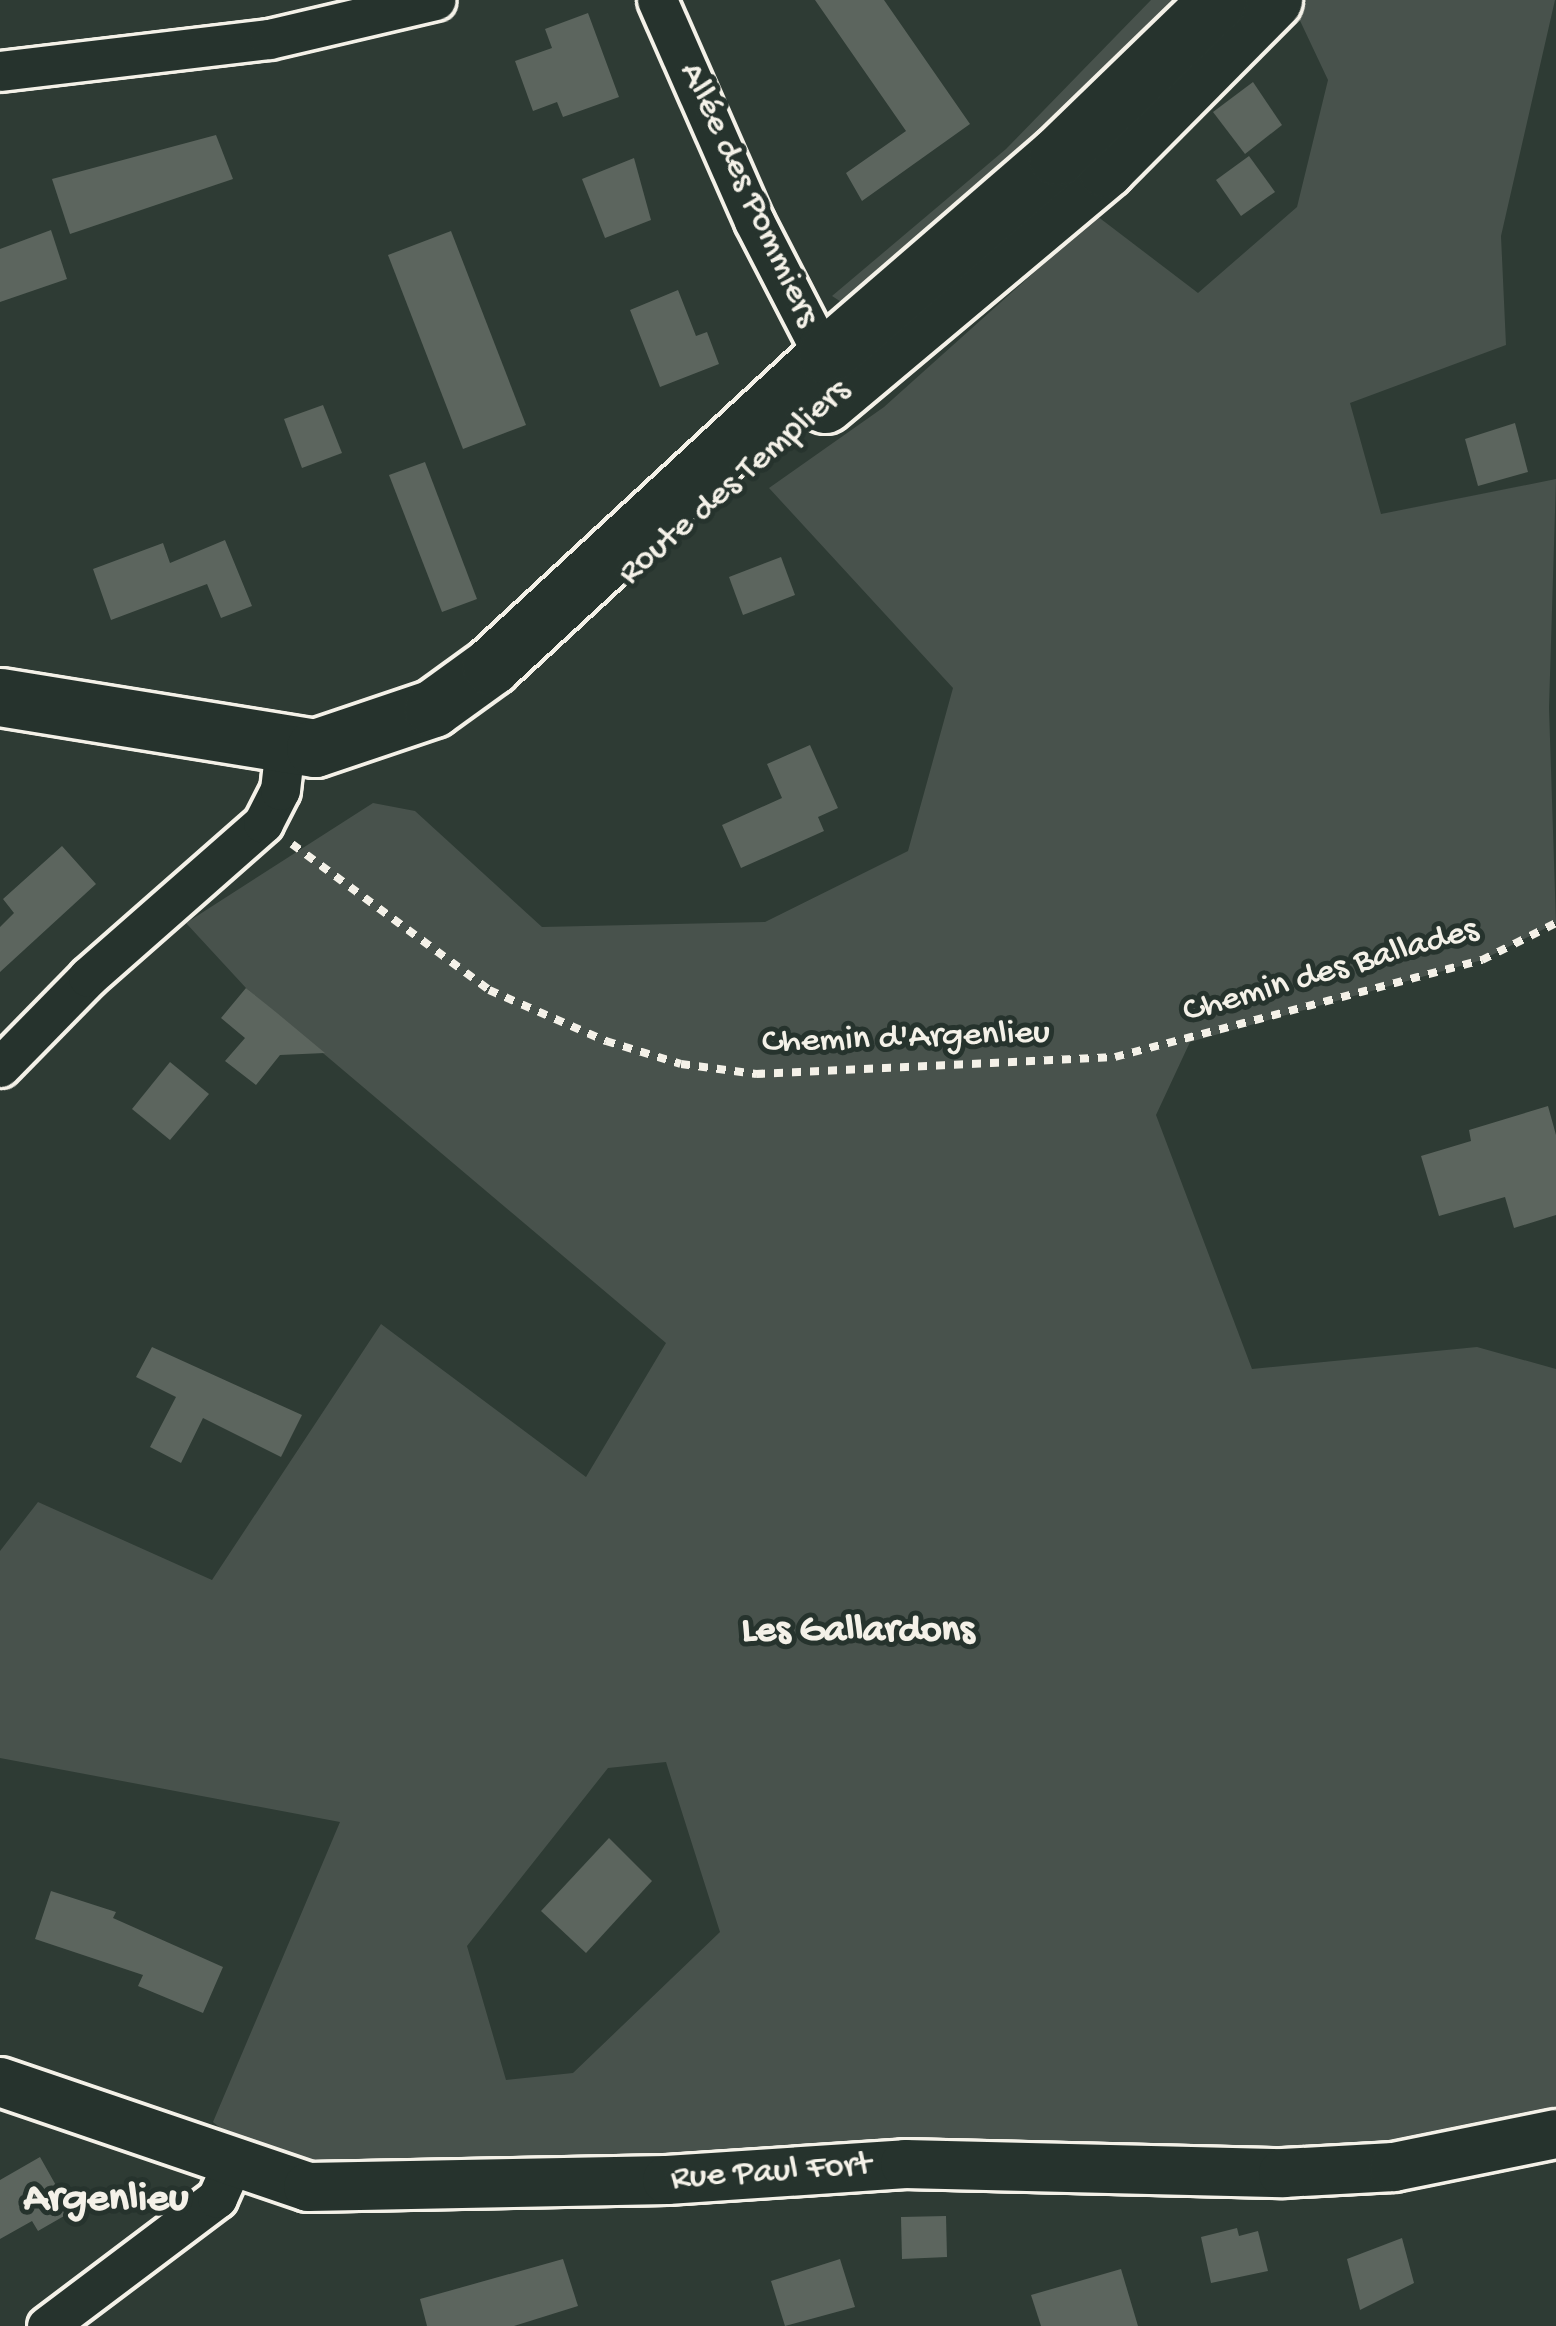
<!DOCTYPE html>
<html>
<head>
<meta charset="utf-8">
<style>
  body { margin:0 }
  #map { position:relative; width:1556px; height:2326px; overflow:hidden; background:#2e3b34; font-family:"Gochi Hand",sans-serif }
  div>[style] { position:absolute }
  .green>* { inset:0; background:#48524c }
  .building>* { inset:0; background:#5c655e }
  .path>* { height:8px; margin-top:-4px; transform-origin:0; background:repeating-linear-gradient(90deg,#f4f1e8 0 9px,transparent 0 18px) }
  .roads { filter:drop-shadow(3px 0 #f4f1e8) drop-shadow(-3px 0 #f4f1e8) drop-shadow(0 3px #f4f1e8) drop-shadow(0 -3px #f4f1e8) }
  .minor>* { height:39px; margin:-19.5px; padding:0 19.5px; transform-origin:19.5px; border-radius:19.5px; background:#26332d }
  .tertiary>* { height:48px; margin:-24px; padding:0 24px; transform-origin:24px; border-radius:24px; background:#26332d }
  .secondary>* { height:57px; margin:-28.5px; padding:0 28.5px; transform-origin:28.5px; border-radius:28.5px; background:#26332d }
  span { translate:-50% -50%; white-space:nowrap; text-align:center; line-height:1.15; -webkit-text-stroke:10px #26332d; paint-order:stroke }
  .street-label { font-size:36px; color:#f4f1e8 }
  .neighbourhood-label { font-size:39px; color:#f4f1e8; font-weight:700 }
  .quarter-label { font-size:42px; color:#f4f1e8; font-weight:700 }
</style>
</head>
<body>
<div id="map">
  <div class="green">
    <div style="clip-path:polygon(1151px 0,1191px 0,846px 305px,832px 296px,1006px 149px)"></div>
    <div style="clip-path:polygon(evenodd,1302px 0,1555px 0,1501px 236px,1506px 345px,1350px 403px,1381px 514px,1556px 479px,1549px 708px,1556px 923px,1482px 960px,1190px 1042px,1156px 1115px,1252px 1369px,1477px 1347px,1556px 1369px,1556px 2111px,1395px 2146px,1258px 2153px,313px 2171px,248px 2151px,213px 2122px,340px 1822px,0 1758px,0 1551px,38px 1502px,212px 1580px,381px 1324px,586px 1477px,666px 1343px,246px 988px,186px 923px,373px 803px,415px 811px,542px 927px,765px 922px,908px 851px,953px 688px,769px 488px,884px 407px,1097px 216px,1198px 293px,1297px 207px,1328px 80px,1294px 8px,1302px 0,666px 1762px,720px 1932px,573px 2073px,506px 2080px,467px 1946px,608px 1768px,666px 1762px)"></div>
  </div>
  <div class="building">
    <div style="clip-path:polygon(815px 0,884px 0,970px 124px,862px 201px,846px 173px,906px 131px)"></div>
    <div style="clip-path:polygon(588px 13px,619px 97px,563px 117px,557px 102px,533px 111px,515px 61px,552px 48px,545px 29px)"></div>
    <div style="clip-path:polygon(1253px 82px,1282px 125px,1245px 154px,1213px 112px)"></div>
    <div style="clip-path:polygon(216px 135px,233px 179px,70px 234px,52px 179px)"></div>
    <div style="clip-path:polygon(1249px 156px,1275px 192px,1241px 216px,1216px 180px)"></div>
    <div style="clip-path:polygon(634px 158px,651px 220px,605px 238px,582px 179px)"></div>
    <div style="clip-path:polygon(51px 230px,67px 279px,0 302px,0 249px)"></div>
    <div style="clip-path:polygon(451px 231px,526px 425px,463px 449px,388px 255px)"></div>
    <div style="clip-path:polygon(678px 290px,696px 336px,707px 332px,719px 364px,660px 387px,630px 310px)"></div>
    <div style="clip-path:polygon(323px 405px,342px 453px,302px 468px,284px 419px)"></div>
    <div style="clip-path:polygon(1515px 423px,1528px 472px,1478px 486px,1465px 439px)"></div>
    <div style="clip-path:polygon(425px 462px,477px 599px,442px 612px,389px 475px)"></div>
    <div style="clip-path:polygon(225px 540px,252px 606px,221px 618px,207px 584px,111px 620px,93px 569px,163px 543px,170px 563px)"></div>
    <div style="clip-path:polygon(781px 557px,795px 595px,743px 615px,729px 577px)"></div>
    <div style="clip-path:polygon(810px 745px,838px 808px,818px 817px,824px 831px,741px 868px,722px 825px,782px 798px,767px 764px)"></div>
    <div style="clip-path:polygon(62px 846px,96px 884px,0 972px,0 927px,14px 913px,3px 899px)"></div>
    <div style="clip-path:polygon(246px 988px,277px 1013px,325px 1053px,280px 1055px,256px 1085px,225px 1061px,245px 1038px,221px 1018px)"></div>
    <div style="clip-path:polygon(170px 1062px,209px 1094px,170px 1140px,132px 1109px)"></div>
    <div style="clip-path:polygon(1548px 1106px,1556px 1135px,1556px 1215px,1514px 1228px,1505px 1197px,1439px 1216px,1421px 1156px,1471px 1141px,1469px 1130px)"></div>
    <div style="clip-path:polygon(152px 1347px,302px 1415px,281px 1457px,203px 1418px,181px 1463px,150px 1447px,176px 1397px,136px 1377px)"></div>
    <div style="clip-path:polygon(609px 1838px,652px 1881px,586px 1953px,541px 1911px)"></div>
    <div style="clip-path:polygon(51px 1891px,116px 1912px,113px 1918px,223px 1967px,203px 2013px,138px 1986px,143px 1975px,35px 1939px)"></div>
    <div style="clip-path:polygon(40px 2157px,71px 2212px,38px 2231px,32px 2221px,0 2239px,0 2180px)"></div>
    <div style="clip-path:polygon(946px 2216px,947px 2257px,902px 2259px,901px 2217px)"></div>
    <div style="clip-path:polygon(1237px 2228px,1239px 2236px,1258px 2231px,1268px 2271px,1211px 2283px,1201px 2237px)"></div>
    <div style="clip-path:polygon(1402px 2238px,1414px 2283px,1360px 2310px,1347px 2259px)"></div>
    <div style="clip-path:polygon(563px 2259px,578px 2306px,514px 2326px,427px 2326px,420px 2299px)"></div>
    <div style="clip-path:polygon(840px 2259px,855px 2307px,785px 2326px,771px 2281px)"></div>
    <div style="clip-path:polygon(1121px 2269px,1138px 2326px,1041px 2326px,1031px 2295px)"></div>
  </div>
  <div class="path">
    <div style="left:292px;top:844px;width:245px;rotate:36.5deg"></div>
    <div style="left:489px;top:990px;width:128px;rotate:23.6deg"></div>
    <div style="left:606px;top:1041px;width:78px;rotate:17deg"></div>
    <div style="left:681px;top:1064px;width:76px;rotate:7.6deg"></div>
    <div style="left:756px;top:1074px;width:359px;rotate:-2.7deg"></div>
    <div style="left:1115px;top:1057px;width:380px;rotate:-14.8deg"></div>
    <div style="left:1482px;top:960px;width:83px;rotate:-26.6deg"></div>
  </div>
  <div class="roads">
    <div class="minor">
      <div style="left:657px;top:0;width:241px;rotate:66.3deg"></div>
      <div style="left:754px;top:221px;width:140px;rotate:62.7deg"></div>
      <div style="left:818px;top:345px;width:39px;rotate:48deg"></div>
      <div style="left:0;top:71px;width:271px;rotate:-6.8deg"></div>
      <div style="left:269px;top:39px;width:171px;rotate:-13.2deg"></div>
      <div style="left:0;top:1067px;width:126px;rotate:-45.6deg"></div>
      <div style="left:88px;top:977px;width:233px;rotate:-41.3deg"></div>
      <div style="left:263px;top:823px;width:37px;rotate:-63deg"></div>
      <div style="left:280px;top:790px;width:44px;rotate:-83.5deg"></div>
      <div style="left:47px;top:2326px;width:213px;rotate:-37deg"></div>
      <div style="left:217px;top:2198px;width:36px;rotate:-66deg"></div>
    </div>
    <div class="tertiary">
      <div style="left:0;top:2082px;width:325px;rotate:18.8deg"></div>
      <div style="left:308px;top:2187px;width:359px;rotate:-1.1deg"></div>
      <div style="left:667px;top:2180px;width:239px;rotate:-3.8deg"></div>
      <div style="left:905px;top:2164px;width:378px;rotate:1.4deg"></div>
      <div style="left:1283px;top:2173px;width:111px;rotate:-3.1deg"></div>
      <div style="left:1394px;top:2167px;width:165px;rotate:-11.5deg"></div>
    </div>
    <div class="secondary">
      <div style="left:825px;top:404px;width:367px;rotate:-40deg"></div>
      <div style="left:1106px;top:168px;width:237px;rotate:-45.2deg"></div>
      <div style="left:0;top:697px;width:319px;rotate:9.2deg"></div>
      <div style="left:315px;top:748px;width:125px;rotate:-18.7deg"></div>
      <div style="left:433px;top:708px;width:72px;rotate:-35.9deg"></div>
      <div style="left:491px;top:666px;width:458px;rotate:-42.8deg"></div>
      <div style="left:827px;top:355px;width:304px;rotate:-40.9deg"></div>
      <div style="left:1057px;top:156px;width:224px;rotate:-44.1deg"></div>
    </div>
  </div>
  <div class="street-label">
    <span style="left:748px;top:195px;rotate:65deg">Allée des Pommiers</span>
    <span style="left:735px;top:483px;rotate:-41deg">Route des Templiers</span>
    <span style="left:1331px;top:972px;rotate:-16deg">Chemin des Ballades</span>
    <span style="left:906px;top:1039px;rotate:-2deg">Chemin d'Argenlieu</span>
    <span style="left:771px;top:2173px;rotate:-4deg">Rue Paul Fort</span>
  </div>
  <div class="neighbourhood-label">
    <span style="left:858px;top:1632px">Les Gallardons</span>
  </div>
  <div class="quarter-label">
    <span style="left:106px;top:2201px">Argenlieu</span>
  </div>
</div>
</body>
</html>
